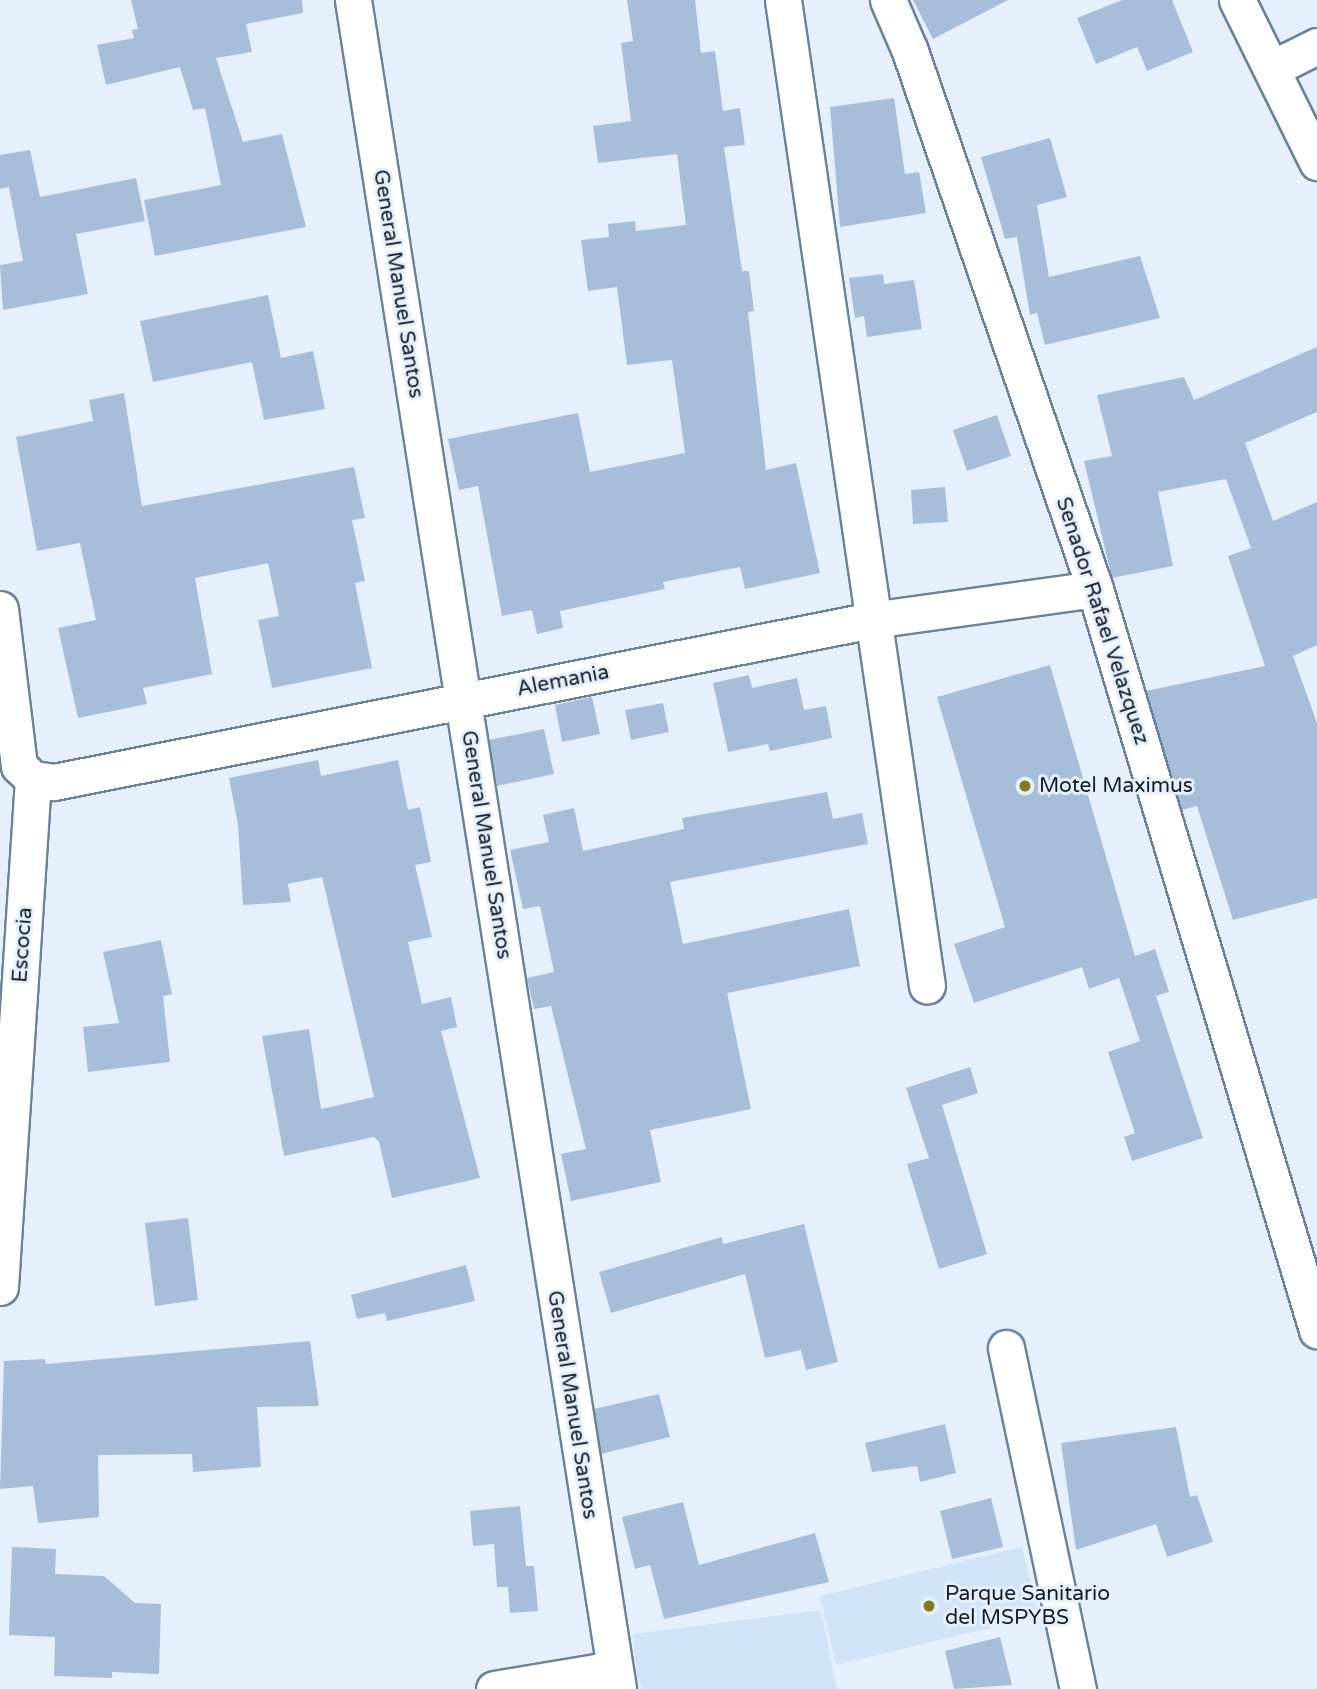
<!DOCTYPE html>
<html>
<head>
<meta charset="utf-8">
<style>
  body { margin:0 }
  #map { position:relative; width:1317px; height:1689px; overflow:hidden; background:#e6f0fc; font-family:"Varela Round",sans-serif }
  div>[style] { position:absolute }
  .built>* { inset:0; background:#d1e3f9 }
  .building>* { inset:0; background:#a6beda }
  .roads { filter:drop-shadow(2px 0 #6b829d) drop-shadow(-2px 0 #6b829d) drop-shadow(0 2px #6b829d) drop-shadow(0 -2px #6b829d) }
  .street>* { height:35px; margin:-17.5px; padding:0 17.5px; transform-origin:17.5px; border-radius:17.5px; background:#fff }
  .dots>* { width:19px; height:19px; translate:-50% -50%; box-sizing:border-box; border:4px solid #e6f0fc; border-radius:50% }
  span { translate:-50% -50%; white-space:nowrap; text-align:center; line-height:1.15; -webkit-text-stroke:6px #e6f0fc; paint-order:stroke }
  .street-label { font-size:21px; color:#141d28 }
  .poi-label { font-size:21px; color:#141d28 }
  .left { translate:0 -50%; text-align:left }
</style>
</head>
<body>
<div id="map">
  <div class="built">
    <div style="clip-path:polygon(1022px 1547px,1039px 1616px,836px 1665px,820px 1596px)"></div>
    <div style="clip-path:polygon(821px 1610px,837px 1689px,642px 1689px,637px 1677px,633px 1634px)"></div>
  </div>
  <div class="building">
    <div style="clip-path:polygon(131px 0,302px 0,303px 13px,246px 24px,252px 52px,216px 58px,243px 142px,282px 134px,306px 227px,155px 256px,144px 200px,221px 185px,205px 108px,193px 110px,180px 67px,106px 85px,97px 45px,134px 38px,132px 30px,138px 29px)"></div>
    <div style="clip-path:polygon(627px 0,695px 0,701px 53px,715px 51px,723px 111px,740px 108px,745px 145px,724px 147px,742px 271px,749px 271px,754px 311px,748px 312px,766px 470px,796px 463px,820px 573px,745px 589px,740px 567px,663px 582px,665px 589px,560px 611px,563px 628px,537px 634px,532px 610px,502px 616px,478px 486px,459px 490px,448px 439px,578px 413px,590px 472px,685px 453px,672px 360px,627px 365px,617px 287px,588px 291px,581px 240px,609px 237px,608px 224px,635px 221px,636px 231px,686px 225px,677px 154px,598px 163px,593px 126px,631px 121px,621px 43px,633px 41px)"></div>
    <div style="clip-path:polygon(913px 0,1008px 0,933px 39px)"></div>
    <div style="clip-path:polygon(1122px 0,1172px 0,1193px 52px,1147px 71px,1137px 47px,1096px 64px,1077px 18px)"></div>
    <div style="clip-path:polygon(894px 98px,905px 174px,919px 172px,926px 213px,840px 227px,830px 107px)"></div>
    <div style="clip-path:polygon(1050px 138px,1067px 197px,1037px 205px,1049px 277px,1140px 256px,1160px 318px,1045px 345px,1037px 313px,1030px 315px,1017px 237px,1005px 239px,981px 157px)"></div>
    <div style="clip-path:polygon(30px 150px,40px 197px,136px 178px,145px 221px,76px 234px,88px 294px,3px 310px,0 265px,23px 261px,9px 187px,0 189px,0 155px)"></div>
    <div style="clip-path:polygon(883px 274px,884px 284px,914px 280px,922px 329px,867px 337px,864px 316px,855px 318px,849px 278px)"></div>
    <div style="clip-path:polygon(268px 295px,281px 358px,313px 351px,325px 409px,264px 420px,252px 362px,153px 382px,140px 321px)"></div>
    <div style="clip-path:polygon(1317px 347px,1317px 412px,1245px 443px,1273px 521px,1317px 502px,1317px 645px,1293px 656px,1317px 723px,1317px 898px,1233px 920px,1197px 806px,1182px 810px,1146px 691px,1265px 666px,1228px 556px,1251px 548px,1226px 479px,1158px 492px,1173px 566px,1112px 578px,1084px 461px,1112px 456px,1097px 395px,1184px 377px,1194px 400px)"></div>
    <div style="clip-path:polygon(124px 393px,142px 506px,354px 467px,365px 518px,352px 520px,365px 581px,355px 583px,372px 668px,272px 688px,258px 620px,279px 616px,268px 563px,195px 578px,212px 674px,143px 688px,147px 704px,78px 718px,58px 628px,96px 620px,80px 543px,37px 551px,16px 437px,93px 421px,89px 400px)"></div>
    <div style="clip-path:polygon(997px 415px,1011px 456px,967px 471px,953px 430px)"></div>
    <div style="clip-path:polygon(945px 487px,948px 522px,913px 524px,911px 490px)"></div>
    <div style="clip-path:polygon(1050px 665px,1135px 956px,1155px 949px,1169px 992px,1156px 996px,1203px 1138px,1132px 1161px,1124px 1137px,1135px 1133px,1108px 1052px,1140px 1041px,1119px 978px,1089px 989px,1082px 967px,974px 1003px,954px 944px,1005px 927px,937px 697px)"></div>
    <div style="clip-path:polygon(749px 675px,752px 688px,797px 678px,804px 710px,826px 706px,832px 738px,770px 751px,768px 744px,728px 752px,713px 683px)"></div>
    <div style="clip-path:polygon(592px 697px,600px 734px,562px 742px,555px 705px)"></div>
    <div style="clip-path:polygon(663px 703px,669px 732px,631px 740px,625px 710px)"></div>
    <div style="clip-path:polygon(544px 729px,554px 774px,497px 786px,489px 740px)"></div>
    <div style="clip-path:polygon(318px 760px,321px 776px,398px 760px,408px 810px,420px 807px,431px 862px,415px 865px,432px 937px,408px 942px,422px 1004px,451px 997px,457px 1027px,441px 1031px,480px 1178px,392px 1198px,379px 1142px,374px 1137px,284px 1156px,262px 1036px,309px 1029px,321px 1109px,374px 1097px,322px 877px,288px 884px,291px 902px,243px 905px,238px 825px,229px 778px)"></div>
    <div style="clip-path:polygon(827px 792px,833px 819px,862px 813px,868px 844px,670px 882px,683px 944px,849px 909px,860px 966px,727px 993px,751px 1109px,650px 1130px,661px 1182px,571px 1201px,561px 1154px,586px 1149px,551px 1006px,534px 1009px,527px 978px,554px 972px,540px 906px,523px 909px,510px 850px,549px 842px,543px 815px,574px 808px,583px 851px,684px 829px,682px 818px)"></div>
    <div style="clip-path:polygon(161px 940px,172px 994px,163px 996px,170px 1062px,88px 1072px,83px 1027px,119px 1023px,103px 952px)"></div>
    <div style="clip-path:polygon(970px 1067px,978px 1093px,942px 1105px,987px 1254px,939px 1269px,907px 1164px,929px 1158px,906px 1088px)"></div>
    <div style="clip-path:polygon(188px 1218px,198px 1300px,155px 1306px,145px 1223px)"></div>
    <div style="clip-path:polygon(804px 1224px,838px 1362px,806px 1370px,801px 1350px,765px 1358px,745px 1274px,611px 1313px,599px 1272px,722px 1237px,723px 1244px)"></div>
    <div style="clip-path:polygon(466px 1265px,475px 1301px,387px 1321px,385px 1313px,357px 1319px,351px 1295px)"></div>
    <div style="clip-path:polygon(310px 1341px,319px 1406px,257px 1407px,261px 1467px,193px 1472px,192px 1454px,98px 1455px,99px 1517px,38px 1523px,33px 1486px,0 1489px,4px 1361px,45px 1359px,46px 1364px)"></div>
    <div style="clip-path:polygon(659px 1394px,670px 1437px,601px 1454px,594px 1409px)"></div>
    <div style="clip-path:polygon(945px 1424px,956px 1473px,920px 1482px,917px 1466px,872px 1472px,865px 1443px)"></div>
    <div style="clip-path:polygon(1176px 1427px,1190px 1497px,1197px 1495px,1213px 1542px,1167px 1557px,1156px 1524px,1076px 1550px,1061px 1443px)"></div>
    <div style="clip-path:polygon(991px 1498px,1003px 1547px,952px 1559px,940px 1511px)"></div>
    <div style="clip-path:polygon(683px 1502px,699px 1565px,815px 1533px,829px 1582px,664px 1619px,650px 1565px,635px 1569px,622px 1517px)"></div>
    <div style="clip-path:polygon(520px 1506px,526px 1566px,534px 1566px,538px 1611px,510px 1613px,508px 1587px,497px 1587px,494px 1544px,473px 1546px,470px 1511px)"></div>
    <div style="clip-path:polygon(12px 1547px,56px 1549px,55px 1574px,104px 1576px,135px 1603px,161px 1604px,159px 1674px,112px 1672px,112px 1678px,54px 1676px,55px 1637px,9px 1635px)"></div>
    <div style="clip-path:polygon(1000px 1637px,1012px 1685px,954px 1689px,945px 1651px)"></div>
  </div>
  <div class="roads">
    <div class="street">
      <div style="left:353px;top:0;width:1710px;rotate:81.08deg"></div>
      <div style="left:783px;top:0;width:996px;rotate:81.69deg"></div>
      <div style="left:888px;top:0;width:56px;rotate:66.7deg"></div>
      <div style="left:910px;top:51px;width:569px;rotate:71.02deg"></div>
      <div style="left:1095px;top:589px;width:774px;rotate:73.32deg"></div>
      <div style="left:1237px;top:0;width:181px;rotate:63.7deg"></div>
      <div style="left:1273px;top:68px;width:49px;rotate:-26.6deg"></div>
      <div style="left:0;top:609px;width:158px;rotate:83.1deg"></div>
      <div style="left:19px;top:766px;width:19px;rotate:43deg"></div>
      <div style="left:33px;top:779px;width:509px;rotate:93.72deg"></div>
      <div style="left:33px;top:779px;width:21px;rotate:8deg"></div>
      <div style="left:54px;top:782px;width:834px;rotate:-11.2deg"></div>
      <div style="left:872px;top:620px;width:225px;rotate:-7.9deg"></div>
      <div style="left:1006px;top:1348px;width:349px;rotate:78.1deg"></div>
      <div style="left:494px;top:1689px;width:121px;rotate:-9.5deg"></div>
    </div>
  </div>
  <div class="dots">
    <div style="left:1025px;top:786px;background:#847a20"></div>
    <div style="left:929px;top:1606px;background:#847a20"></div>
  </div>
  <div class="street-label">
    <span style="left:398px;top:284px;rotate:81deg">General Manuel Santos</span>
    <span style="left:1102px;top:621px;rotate:72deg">Senador Rafael Velazquez</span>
    <span style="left:563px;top:681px;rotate:-11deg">Alemania</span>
    <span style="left:486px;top:845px;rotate:81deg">General Manuel Santos</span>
    <span style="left:23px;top:945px;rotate:-86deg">Escocia</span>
    <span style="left:572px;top:1405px;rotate:81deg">General Manuel Santos</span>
  </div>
  <div class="poi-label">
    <span class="left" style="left:1039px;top:786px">Motel Maximus</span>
    <span class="left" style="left:945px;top:1606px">Parque Sanitario<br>del MSPYBS</span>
  </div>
</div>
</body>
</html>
